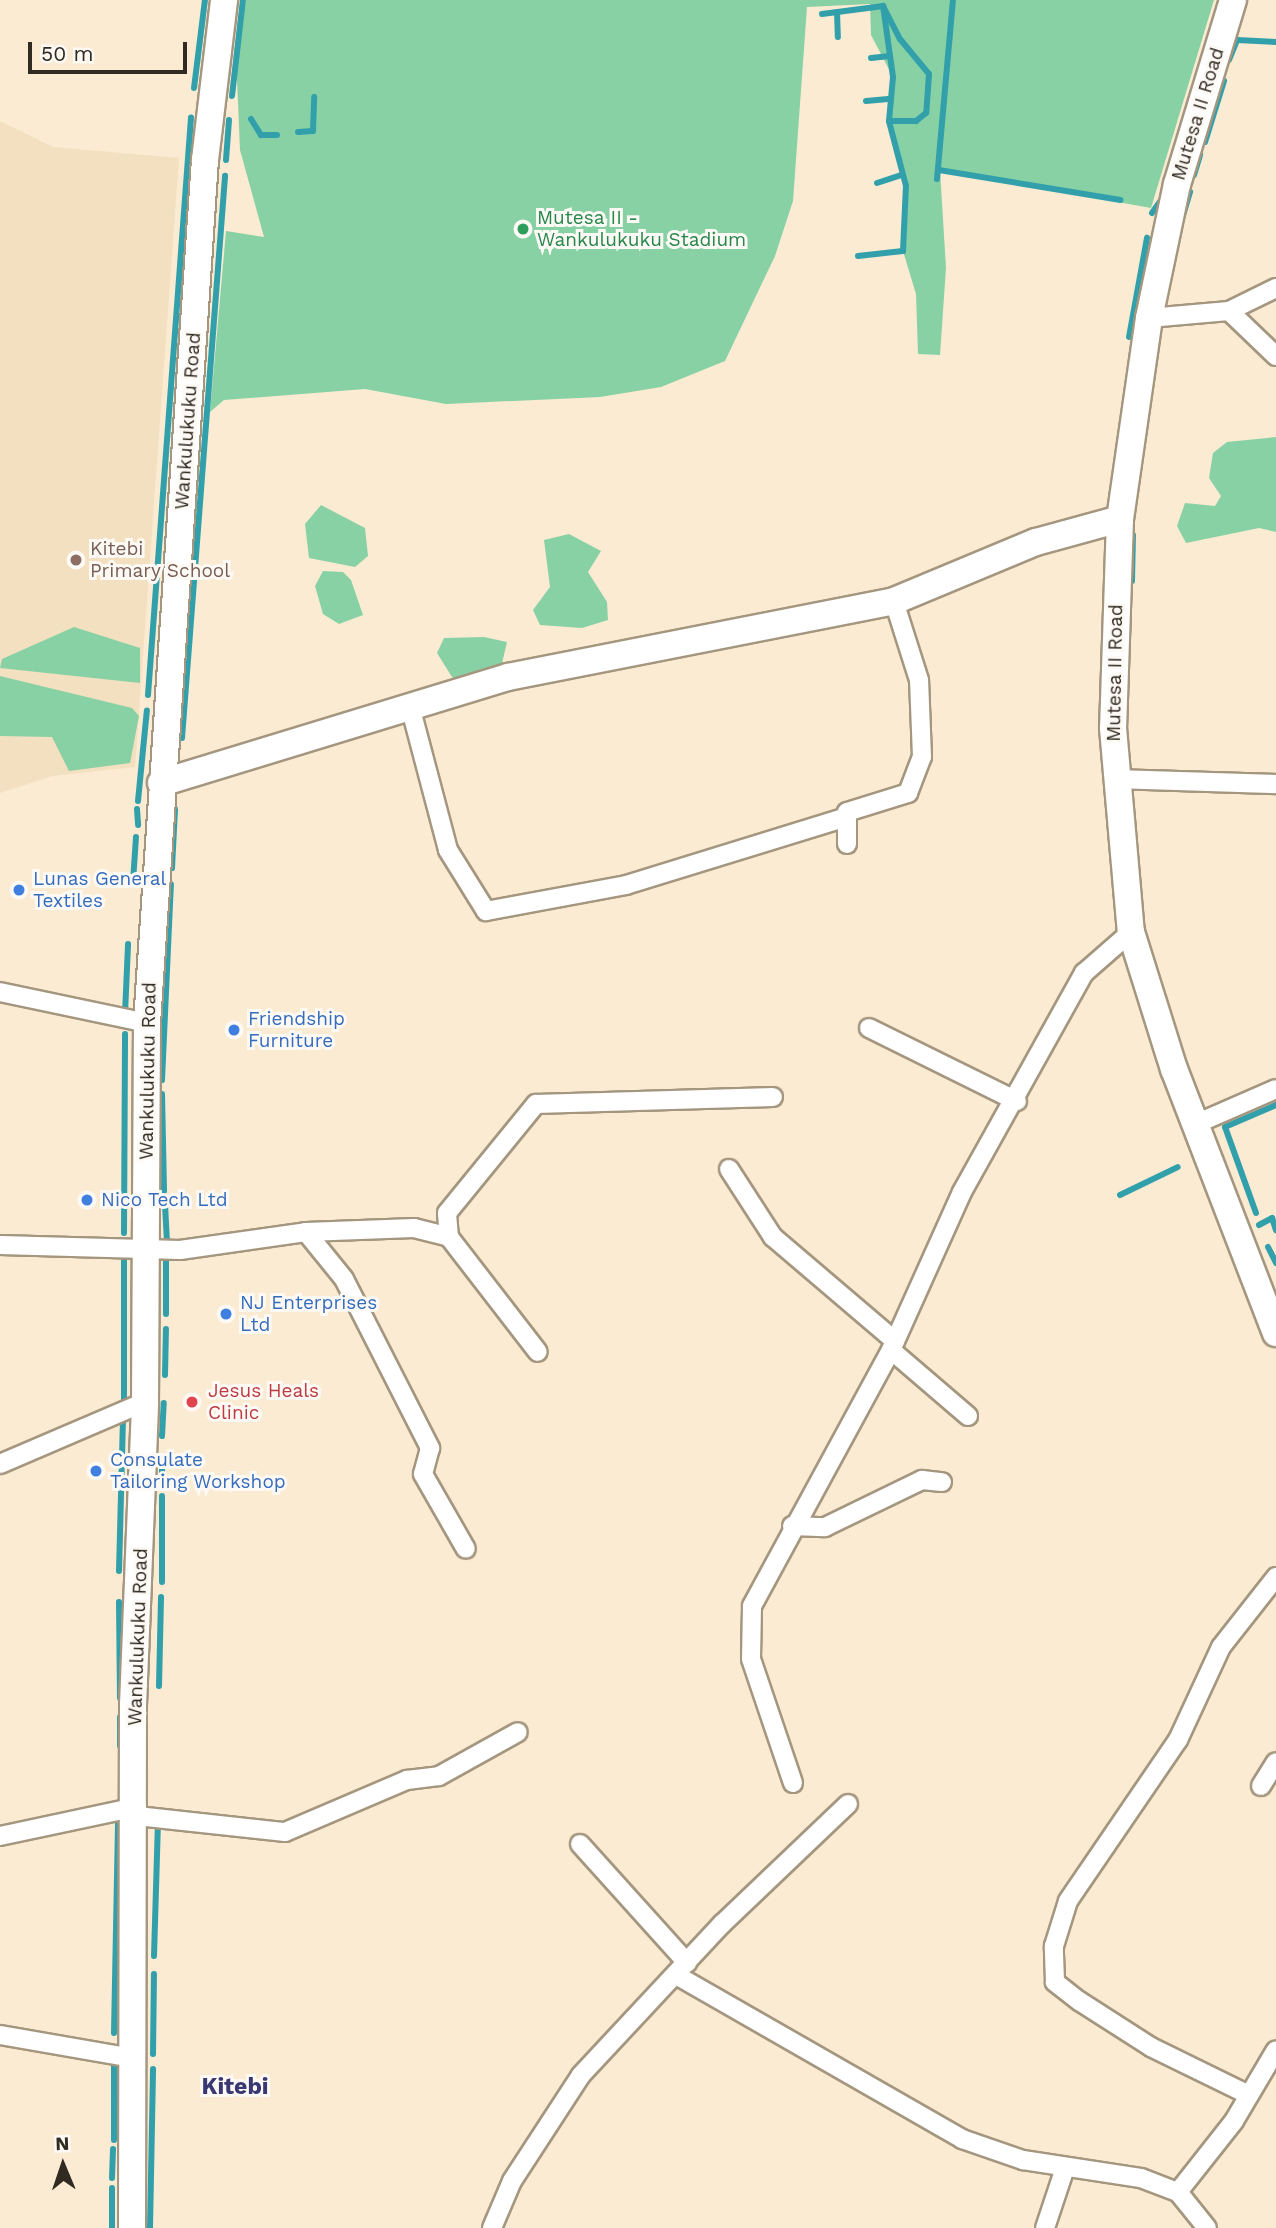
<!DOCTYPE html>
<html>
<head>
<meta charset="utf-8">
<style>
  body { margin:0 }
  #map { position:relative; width:1276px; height:2228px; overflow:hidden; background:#faebd2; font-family:"Work Sans",sans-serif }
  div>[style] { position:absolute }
  .built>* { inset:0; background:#f3e0c0 }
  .green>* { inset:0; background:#88d1a4 }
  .stream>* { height:6px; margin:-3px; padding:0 3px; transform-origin:3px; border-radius:3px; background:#32a0ab }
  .roads { filter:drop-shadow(2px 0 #a4967f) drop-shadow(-2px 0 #a4967f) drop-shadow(0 2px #a4967f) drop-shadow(0 -2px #a4967f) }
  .street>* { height:18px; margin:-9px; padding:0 9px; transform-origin:9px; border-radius:9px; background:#fff }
  .secondary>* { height:26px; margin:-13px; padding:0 13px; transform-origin:13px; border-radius:13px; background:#fff }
  .dots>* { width:19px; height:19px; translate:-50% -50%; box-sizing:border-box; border:4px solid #fdfaf5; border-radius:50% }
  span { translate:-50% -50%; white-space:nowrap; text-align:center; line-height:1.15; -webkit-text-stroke:6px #fdfaf5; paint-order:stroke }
  .street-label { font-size:19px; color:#302a21 }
  .leisure-label { font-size:19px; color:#27864d }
  .left { translate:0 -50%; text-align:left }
  .education-label { font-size:19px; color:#785e54 }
  .shop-label { font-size:19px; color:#366cbe }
  .health-label { font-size:19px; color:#be3a42 }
  .quarter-label { font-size:23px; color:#393873; font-weight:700 }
  .north { position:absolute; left:28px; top:2130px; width:70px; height:70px; -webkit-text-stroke:5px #fdfaf5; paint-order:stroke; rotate:358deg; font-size:19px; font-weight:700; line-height:28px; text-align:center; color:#302a21 }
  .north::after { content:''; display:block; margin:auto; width:24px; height:32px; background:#302a21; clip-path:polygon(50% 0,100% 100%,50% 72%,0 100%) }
  .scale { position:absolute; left:28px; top:42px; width:159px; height:32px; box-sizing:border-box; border:4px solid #302a21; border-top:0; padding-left:9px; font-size:21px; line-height:24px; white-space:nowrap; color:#302a21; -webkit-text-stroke:5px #fdfaf5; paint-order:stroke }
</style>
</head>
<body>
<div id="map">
  <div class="built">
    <div style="clip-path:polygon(0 121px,53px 147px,179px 158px,135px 767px,52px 776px,0 793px)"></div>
  </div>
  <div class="green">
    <div style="clip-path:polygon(246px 0,1214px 0,1151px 208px,940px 170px,946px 268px,940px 355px,918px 354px,916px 294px,903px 251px,906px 186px,889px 121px,893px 77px,871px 35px,870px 4px,807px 7px,793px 201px,775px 256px,725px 361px,661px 387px,600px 397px,446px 404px,365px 389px,224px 400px,210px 412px,226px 231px,264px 237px,240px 150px,236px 56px)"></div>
    <div style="clip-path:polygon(1276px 437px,1276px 532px,1259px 528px,1186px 543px,1177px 526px,1185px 503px,1215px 506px,1221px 496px,1209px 478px,1213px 453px,1227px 442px)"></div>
    <div style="clip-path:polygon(321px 505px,365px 528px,368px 556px,355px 567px,309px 558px,305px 524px)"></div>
    <div style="clip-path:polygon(569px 534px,601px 551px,588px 572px,607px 602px,608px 620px,582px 628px,540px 625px,533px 610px,550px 587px,544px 540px)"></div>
    <div style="clip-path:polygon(323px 571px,343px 572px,351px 580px,363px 615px,339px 624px,323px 614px,315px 586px)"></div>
    <div style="clip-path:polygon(74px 627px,140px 648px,140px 683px,0 668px,2px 659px)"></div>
    <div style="clip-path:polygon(484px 637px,507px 642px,500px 672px,466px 682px,452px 677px,437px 653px,444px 638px)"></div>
    <div style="clip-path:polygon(0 676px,132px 708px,139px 716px,130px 763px,69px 771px,52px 737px,0 736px)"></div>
  </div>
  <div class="stream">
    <div style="left:837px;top:12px;width:25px;rotate:88deg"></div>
    <div style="left:822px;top:14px;width:62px;rotate:-7.5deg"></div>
    <div style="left:883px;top:6px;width:37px;rotate:63deg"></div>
    <div style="left:900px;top:39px;width:45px;rotate:50.4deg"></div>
    <div style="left:929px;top:74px;width:39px;rotate:94deg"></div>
    <div style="left:926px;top:113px;width:13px;rotate:141deg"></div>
    <div style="left:916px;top:121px;width:27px;rotate:180deg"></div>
    <div style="left:871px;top:58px;width:19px;rotate:-6deg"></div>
    <div style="left:1229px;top:60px;width:22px;rotate:-68deg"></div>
    <div style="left:1237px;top:40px;width:39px;rotate:3deg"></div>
    <div style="left:194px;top:88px;width:89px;rotate:-82.9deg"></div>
    <div style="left:232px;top:96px;width:97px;rotate:-83.5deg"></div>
    <div style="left:866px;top:101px;width:25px;rotate:-5deg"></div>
    <div style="left:251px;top:119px;width:19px;rotate:58deg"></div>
    <div style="left:261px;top:135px;width:16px"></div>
    <div style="left:298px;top:132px;width:15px;rotate:-4deg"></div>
    <div style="left:313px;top:131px;width:34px;rotate:-88deg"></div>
    <div style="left:1205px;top:142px;width:64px;rotate:-72.7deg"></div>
    <div style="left:226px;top:160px;width:40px;rotate:-85.7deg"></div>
    <div style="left:939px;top:170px;width:184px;rotate:9.4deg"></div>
    <div style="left:1194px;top:175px;width:21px;rotate:-73deg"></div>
    <div style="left:937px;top:179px;width:180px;rotate:-84.9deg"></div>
    <div style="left:877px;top:183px;width:26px;rotate:-18deg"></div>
    <div style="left:1152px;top:213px;width:19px;rotate:-55deg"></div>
    <div style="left:1178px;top:232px;width:42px;rotate:-73.3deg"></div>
    <div style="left:858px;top:256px;width:45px;rotate:-6.3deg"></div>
    <div style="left:903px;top:251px;width:65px;rotate:-87.4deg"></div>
    <div style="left:906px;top:186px;width:67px;rotate:-104.7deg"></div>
    <div style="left:889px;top:121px;width:44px;rotate:-84.8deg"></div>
    <div style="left:893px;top:77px;width:72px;rotate:-98deg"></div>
    <div style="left:1129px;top:337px;width:101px;rotate:-79.7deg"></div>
    <div style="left:1132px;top:581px;width:46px;rotate:-88.8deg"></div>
    <div style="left:148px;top:695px;width:579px;rotate:-85.74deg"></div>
    <div style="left:182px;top:738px;width:564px;rotate:-85.62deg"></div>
    <div style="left:138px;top:801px;width:91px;rotate:-84.4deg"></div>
    <div style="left:137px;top:809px;width:16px;rotate:86deg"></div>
    <div style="left:172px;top:868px;width:59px;rotate:-87.1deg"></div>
    <div style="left:133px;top:882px;width:45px;rotate:-86.2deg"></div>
    <div style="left:125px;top:1014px;width:70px;rotate:-87.5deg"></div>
    <div style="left:162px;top:1080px;width:196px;rotate:-87.4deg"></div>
    <div style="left:162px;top:1094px;width:97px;rotate:88.8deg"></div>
    <div style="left:1120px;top:1195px;width:64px;rotate:-25.8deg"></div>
    <div style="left:165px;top:1204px;width:36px;rotate:87deg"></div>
    <div style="left:1256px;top:1213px;width:91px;rotate:-109.8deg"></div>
    <div style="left:1225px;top:1127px;width:56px;rotate:-23.3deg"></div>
    <div style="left:1259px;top:1225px;width:15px;rotate:-28deg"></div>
    <div style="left:1272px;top:1218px;width:13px;rotate:72deg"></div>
    <div style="left:124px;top:1233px;width:199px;rotate:-89.7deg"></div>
    <div style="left:1268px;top:1247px;width:18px;rotate:63deg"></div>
    <div style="left:124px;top:1251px;width:149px;rotate:90deg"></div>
    <div style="left:166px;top:1314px;width:54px;rotate:-90deg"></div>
    <div style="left:165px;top:1375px;width:46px;rotate:-88.8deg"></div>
    <div style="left:162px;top:1436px;width:33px;rotate:-87deg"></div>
    <div style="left:162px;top:1459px;width:23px;rotate:90deg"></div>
    <div style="left:119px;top:1571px;width:151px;rotate:-88.5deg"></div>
    <div style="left:162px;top:1582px;width:86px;rotate:-90deg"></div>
    <div style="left:119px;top:1602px;width:96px;rotate:89.4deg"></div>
    <div style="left:159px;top:1686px;width:89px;rotate:-88.7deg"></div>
    <div style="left:120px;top:1717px;width:29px;rotate:90deg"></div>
    <div style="left:154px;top:1956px;width:132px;rotate:-88.3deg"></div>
    <div style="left:114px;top:2033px;width:213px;rotate:-88.9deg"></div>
    <div style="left:153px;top:2054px;width:80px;rotate:-89.3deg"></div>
    <div style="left:114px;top:2140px;width:76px;rotate:-90deg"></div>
    <div style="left:112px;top:2178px;width:29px;rotate:-88deg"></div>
    <div style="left:112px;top:2228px;width:40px;rotate:-90deg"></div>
    <div style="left:150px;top:2228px;width:159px;rotate:-88.9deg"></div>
  </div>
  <div class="roads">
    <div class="street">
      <div style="left:1229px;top:311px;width:65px;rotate:43.8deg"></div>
      <div style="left:1149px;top:318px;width:80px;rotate:-5deg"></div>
      <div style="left:1229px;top:311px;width:52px;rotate:-26.1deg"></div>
      <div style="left:410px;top:706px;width:149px;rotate:75.2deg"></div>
      <div style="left:448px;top:850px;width:72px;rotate:58.1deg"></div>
      <div style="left:486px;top:911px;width:142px;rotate:-10.5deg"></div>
      <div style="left:626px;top:885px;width:228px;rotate:-17.1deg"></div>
      <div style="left:1115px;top:779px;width:161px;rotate:1.8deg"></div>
      <div style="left:847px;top:844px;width:32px;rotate:-90deg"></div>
      <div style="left:847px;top:812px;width:64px;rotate:-17.3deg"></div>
      <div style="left:908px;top:793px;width:39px;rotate:-69deg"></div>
      <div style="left:922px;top:757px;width:77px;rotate:-92.2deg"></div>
      <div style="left:919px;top:680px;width:83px;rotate:-107.6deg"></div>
      <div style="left:0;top:992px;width:150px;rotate:11.9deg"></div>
      <div style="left:869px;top:1028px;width:165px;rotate:26.3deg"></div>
      <div style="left:1196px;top:1124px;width:87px;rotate:-23.6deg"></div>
      <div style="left:729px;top:1169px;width:81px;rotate:57.1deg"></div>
      <div style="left:773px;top:1237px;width:160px;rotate:40.4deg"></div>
      <div style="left:306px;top:1232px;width:108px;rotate:-2.1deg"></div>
      <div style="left:414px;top:1228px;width:36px;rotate:14deg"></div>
      <div style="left:449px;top:1237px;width:145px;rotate:52.3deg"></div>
      <div style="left:449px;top:1237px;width:24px;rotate:-95deg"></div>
      <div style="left:447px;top:1213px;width:141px;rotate:-50.8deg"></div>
      <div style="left:536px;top:1104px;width:237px;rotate:-1.7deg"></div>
      <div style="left:0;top:1245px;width:180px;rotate:1.6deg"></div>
      <div style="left:180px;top:1250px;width:127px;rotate:-8.1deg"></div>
      <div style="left:306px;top:1232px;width:60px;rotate:51deg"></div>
      <div style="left:344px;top:1279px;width:190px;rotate:63deg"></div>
      <div style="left:430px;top:1448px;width:27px;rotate:105deg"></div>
      <div style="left:423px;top:1474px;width:86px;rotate:60.2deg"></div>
      <div style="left:968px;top:1416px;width:101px;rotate:-139.4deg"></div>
      <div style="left:891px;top:1350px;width:173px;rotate:-65.8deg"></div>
      <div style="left:962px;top:1192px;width:251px;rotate:-60.9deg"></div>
      <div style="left:1084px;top:973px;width:62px;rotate:-41.1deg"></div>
      <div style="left:0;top:1464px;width:158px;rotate:-23.2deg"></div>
      <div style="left:792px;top:1526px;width:33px;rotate:2deg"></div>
      <div style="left:825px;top:1527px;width:108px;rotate:-25.9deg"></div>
      <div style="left:922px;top:1480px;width:20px;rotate:6deg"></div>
      <div style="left:793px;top:1783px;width:131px;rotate:-108.7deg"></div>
      <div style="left:751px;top:1659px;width:53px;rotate:-88.9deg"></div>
      <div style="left:752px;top:1606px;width:291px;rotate:-61.5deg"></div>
      <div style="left:1261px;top:1786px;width:28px;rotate:-58deg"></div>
      <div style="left:137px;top:1816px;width:149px;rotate:6.2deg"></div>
      <div style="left:285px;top:1832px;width:133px;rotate:-23.1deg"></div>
      <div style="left:407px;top:1780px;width:32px;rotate:-7deg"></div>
      <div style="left:439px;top:1776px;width:90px;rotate:-29.1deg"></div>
      <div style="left:0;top:1836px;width:140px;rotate:-12deg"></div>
      <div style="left:580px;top:1844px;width:160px;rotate:48deg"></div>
      <div style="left:676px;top:1975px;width:330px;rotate:29.8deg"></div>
      <div style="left:962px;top:2139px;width:65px;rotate:19deg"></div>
      <div style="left:1023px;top:2160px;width:119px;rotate:8.7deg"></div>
      <div style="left:1141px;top:2178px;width:40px;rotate:21deg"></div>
      <div style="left:1178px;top:2192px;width:46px;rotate:51.1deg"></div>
      <div style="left:0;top:2035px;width:135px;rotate:9.8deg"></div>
      <div style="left:1249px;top:2095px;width:109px;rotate:-153.9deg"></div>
      <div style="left:1151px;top:2047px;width:85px;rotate:-147.4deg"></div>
      <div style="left:1079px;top:2001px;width:31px;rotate:-142deg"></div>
      <div style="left:1055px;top:1982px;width:36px;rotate:-92deg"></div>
      <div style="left:1054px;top:1946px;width:47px;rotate:-72.7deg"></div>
      <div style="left:1068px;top:1901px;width:195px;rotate:-55.7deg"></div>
      <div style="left:1178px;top:1740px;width:102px;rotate:-65.2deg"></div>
      <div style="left:1221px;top:1647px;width:89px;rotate:-51.8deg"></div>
      <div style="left:1178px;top:2192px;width:90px;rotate:-51.7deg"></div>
      <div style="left:1234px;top:2121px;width:82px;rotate:-59.4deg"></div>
      <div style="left:492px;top:2228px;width:51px;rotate:-66.9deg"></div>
      <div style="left:512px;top:2181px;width:126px;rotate:-56.9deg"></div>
      <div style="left:581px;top:2075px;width:207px;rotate:-47deg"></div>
      <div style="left:722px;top:1924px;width:174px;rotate:-43.6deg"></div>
      <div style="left:1045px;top:2228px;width:63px;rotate:-71.6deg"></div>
    </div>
    <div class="secondary">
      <div style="left:1233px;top:0;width:192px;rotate:106.9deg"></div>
      <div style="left:1177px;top:184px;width:137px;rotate:101.8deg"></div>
      <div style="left:1149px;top:318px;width:203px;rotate:98.2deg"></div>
      <div style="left:1120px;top:519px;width:209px;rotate:91.9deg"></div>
      <div style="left:1113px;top:728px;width:205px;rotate:85deg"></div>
      <div style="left:1131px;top:932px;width:144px;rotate:72.6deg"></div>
      <div style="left:1174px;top:1069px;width:283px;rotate:68.9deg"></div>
      <div style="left:161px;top:783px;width:363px;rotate:-17deg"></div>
      <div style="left:508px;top:677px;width:393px;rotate:-11.1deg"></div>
      <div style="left:894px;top:601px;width:154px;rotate:-22.6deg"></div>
      <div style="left:1036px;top:542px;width:87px;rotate:-15.3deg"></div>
      <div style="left:132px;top:2228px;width:523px;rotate:-89.89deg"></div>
      <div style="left:133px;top:1705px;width:303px;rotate:-87.7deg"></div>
      <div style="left:145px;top:1402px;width:379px;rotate:-89.7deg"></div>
      <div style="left:147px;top:1023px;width:865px;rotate:-86.16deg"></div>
      <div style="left:205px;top:160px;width:161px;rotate:-83.2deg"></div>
    </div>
  </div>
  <div class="dots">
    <div style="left:523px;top:229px;background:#2e9e5b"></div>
    <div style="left:76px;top:560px;background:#8d6e63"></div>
    <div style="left:19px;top:890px;background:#3f7fe0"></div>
    <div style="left:234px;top:1030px;background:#3f7fe0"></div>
    <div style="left:87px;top:1200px;background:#3f7fe0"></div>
    <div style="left:226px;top:1314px;background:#3f7fe0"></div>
    <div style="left:192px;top:1402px;background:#e0444e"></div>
    <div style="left:96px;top:1471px;background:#3f7fe0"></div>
  </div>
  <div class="street-label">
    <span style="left:1198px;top:114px;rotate:-73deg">Mutesa II Road</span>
    <span style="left:188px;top:421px;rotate:-86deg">Wankulukuku Road</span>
    <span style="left:1115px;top:673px;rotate:-89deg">Mutesa II Road</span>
    <span style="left:148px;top:1071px;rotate:-89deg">Wankulukuku Road</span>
    <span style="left:138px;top:1637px;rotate:-88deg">Wankulukuku Road</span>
  </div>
  <div class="leisure-label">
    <span class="left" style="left:537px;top:229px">Mutesa II -<br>Wankulukuku Stadium</span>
  </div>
  <div class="education-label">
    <span class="left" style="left:90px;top:560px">Kitebi<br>Primary School</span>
  </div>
  <div class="shop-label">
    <span class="left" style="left:33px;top:890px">Lunas General<br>Textiles</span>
    <span class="left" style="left:248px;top:1030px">Friendship<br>Furniture</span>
    <span class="left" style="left:101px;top:1200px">Nico Tech Ltd</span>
    <span class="left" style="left:240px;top:1314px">NJ Enterprises<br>Ltd</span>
    <span class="left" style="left:110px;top:1471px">Consulate<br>Tailoring Workshop</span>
  </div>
  <div class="health-label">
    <span class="left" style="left:208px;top:1402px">Jesus Heals<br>Clinic</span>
  </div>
  <div class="quarter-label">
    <span style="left:235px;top:2087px">Kitebi</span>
  </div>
  <div class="north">N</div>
  <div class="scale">50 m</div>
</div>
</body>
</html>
